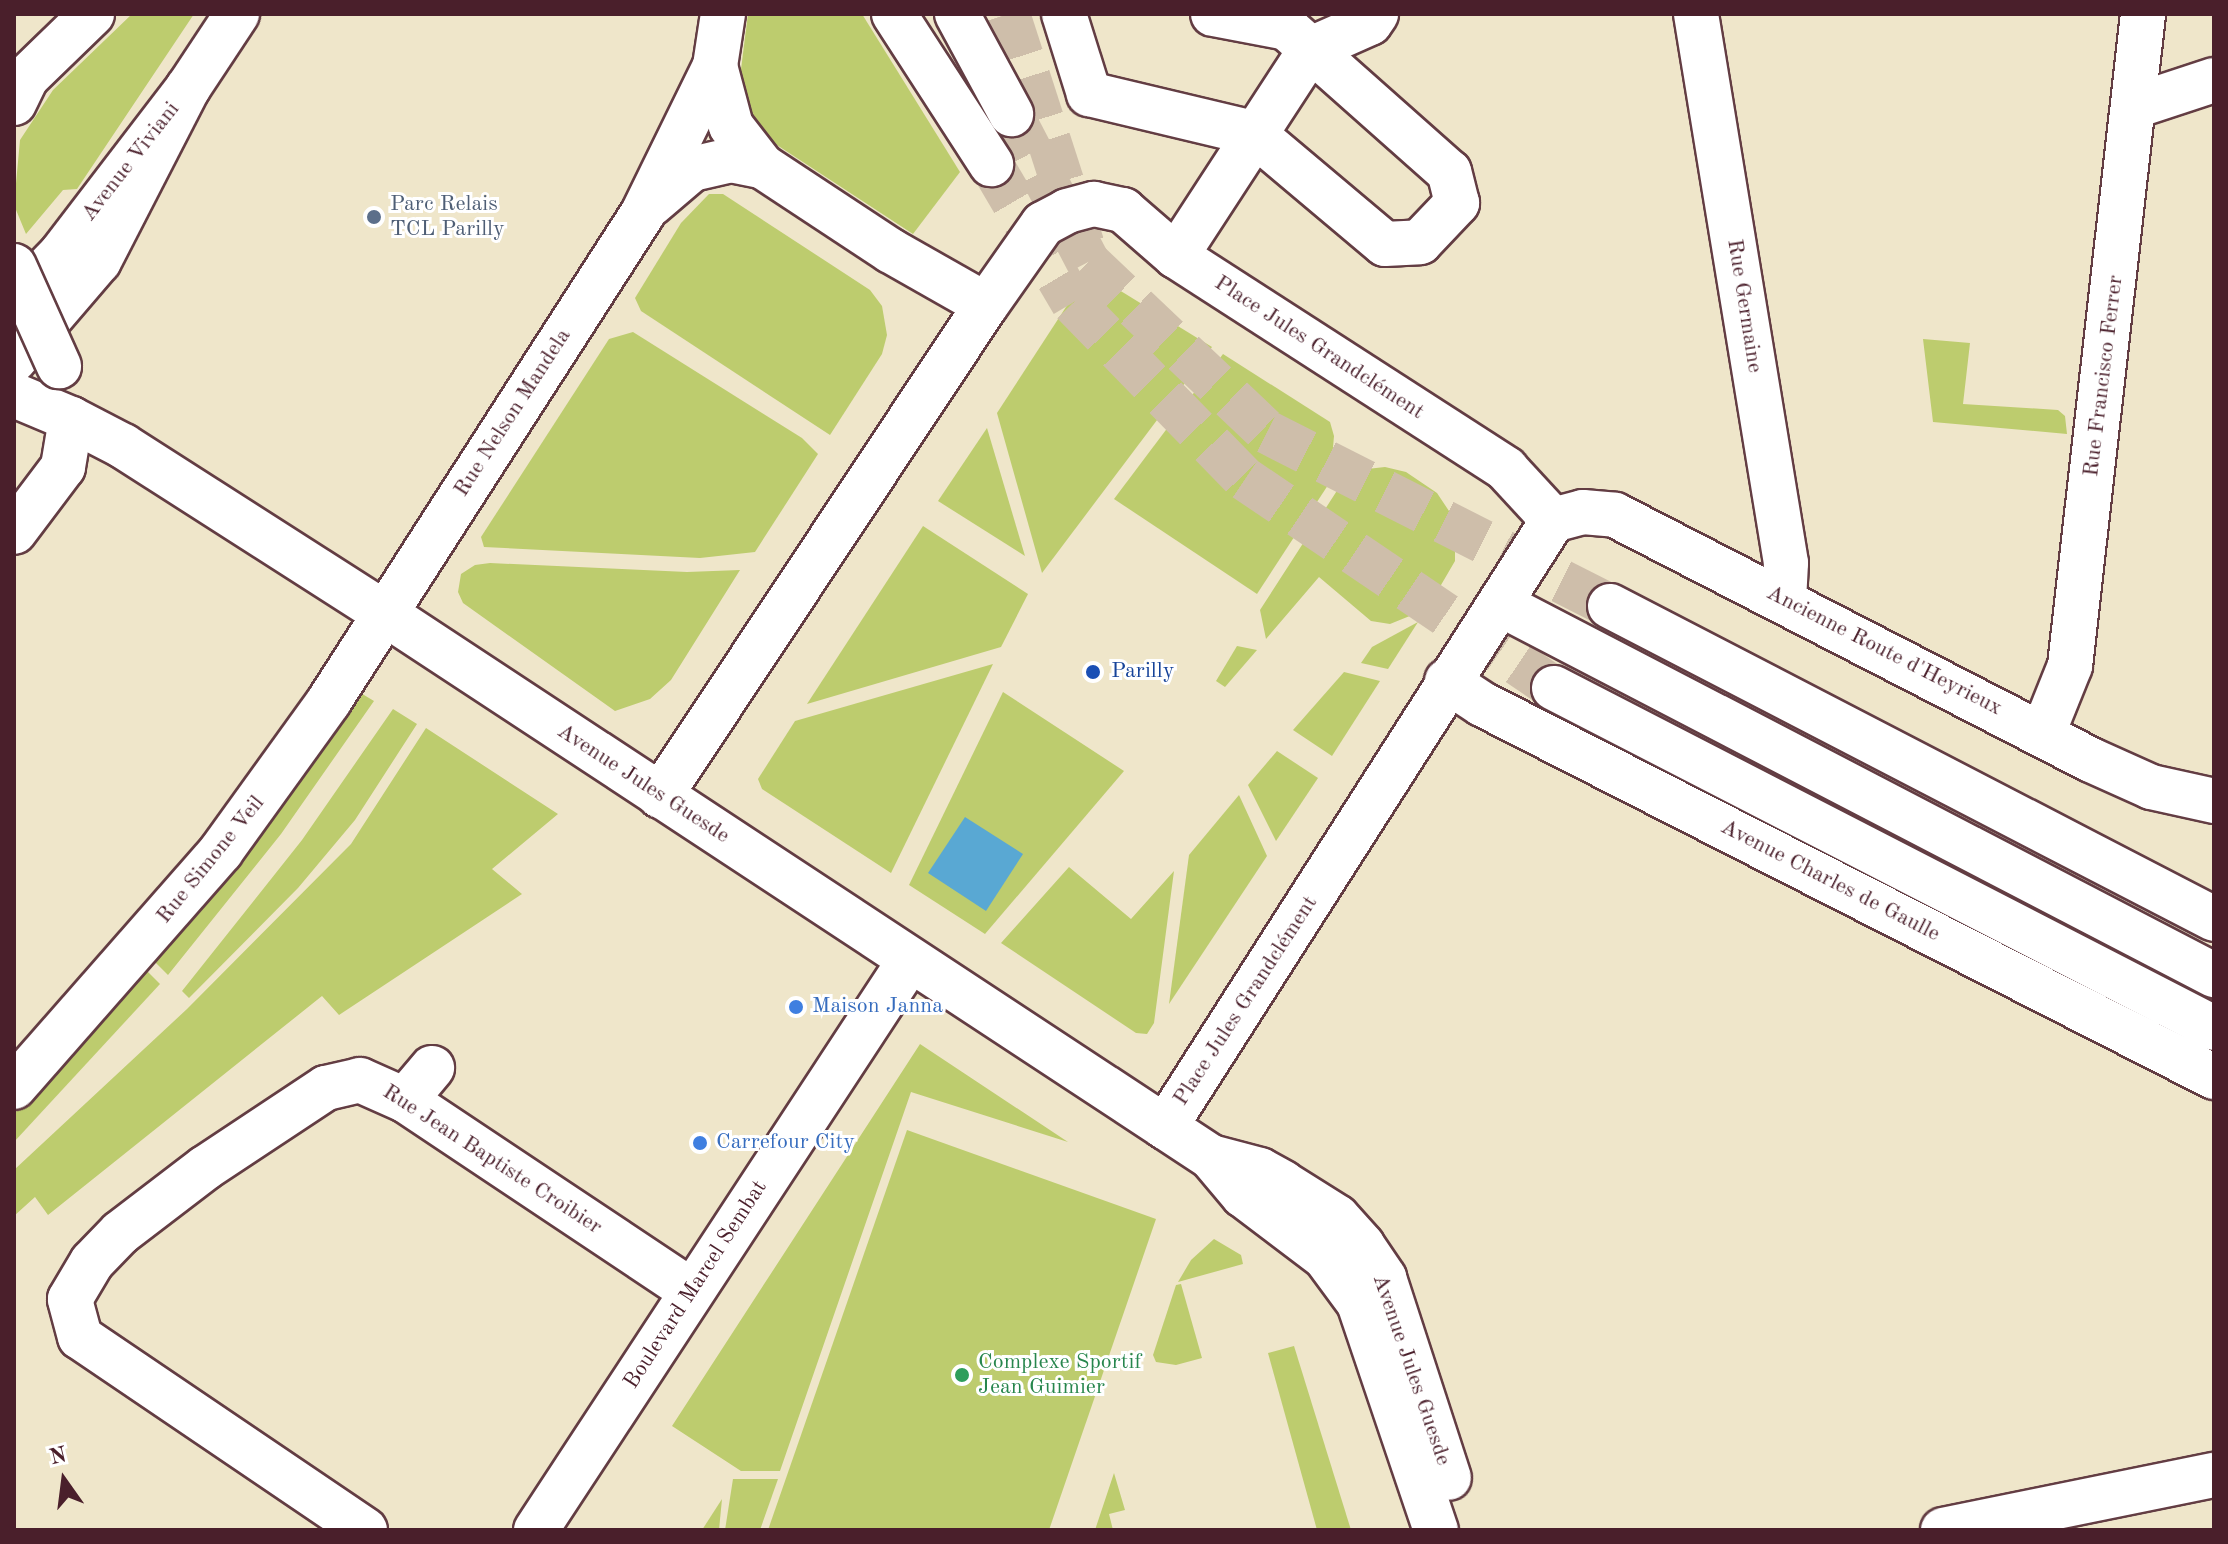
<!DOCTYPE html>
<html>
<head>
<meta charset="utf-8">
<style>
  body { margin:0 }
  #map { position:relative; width:2228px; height:1544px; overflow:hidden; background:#efe6ca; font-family:"Old Standard TT",serif }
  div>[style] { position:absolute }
  .green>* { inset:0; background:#bdcc6e }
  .water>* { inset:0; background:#59a8d3 }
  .major-tunnel>* { height:44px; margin-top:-22px; transform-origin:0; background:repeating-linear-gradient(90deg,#cebeaa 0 44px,transparent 0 66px) }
  .highway-tunnel>* { height:44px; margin-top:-22px; transform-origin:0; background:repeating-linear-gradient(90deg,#cebeaa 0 44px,transparent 0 66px) }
  .roads { filter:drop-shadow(2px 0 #633d43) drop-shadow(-2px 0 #633d43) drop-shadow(0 2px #633d43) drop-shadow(0 -2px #633d43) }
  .minor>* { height:44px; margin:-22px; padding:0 22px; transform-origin:22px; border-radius:22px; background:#fff }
  .major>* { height:44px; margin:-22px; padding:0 22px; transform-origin:22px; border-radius:22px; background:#fff }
  .highway>* { height:44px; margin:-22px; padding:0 22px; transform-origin:22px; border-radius:22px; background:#fff }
  .bridges { filter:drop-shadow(2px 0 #633d43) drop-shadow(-2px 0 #633d43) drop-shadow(0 2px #633d43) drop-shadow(0 -2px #633d43) }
  .major-bridge>* { height:44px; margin:-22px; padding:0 22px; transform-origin:22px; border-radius:22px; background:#fff }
  .dots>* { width:22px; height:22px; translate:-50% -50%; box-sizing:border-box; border:4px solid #fff; border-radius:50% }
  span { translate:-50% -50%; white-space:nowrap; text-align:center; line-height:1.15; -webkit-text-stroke:6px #fff; paint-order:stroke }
  .street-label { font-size:22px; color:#4a1f2b }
  .service-label { font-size:22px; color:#4e5e75 }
  .left { translate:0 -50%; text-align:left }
  .transit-label { font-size:22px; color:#164399 }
  .shop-label { font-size:22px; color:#366cbe }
  .leisure-label { font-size:22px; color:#27864d }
  .frame { position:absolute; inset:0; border:16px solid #4a1f2b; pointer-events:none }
  .north { position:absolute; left:24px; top:1440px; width:80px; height:80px; -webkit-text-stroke:6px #fff; paint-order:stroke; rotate:346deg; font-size:22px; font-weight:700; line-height:32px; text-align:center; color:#4a1f2b }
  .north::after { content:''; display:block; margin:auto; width:28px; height:36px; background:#4a1f2b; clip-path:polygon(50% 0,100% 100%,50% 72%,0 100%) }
</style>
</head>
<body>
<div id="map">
  <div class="green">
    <div style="clip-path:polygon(132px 14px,194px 14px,77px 189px,63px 190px,26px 234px,14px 205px,20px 140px,53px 90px)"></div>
    <div style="clip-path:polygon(748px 14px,862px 14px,960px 172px,913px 234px,748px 126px,739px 85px)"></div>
    <div style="clip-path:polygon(709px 194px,723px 194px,870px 290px,882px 306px,887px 335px,882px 354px,830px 435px,641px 311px,635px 298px,681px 223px)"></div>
    <div style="clip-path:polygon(1093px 274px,1212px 347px,1042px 573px,997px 413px,1079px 287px)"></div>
    <div style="clip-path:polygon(633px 332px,802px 438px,818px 454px,755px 552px,700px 558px,484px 547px,481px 537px,609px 339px)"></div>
    <div style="clip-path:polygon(1923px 339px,1970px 343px,1963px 404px,2058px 410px,2065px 416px,2067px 434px,1933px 422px)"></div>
    <div style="clip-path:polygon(1223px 354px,1330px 422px,1334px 436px,1330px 482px,1257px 594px,1114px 499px)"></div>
    <div style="clip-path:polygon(987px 428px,1025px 556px,938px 501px)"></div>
    <div style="clip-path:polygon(1385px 467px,1406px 472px,1437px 493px,1455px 520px,1455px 561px,1427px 609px,1390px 624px,1371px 621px,1319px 577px,1266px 639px,1260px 610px,1340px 486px,1367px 469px)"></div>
    <div style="clip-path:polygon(923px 526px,1028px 594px,1001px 647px,807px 704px)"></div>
    <div style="clip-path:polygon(490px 563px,687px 572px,740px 570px,671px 680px,650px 699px,615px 711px,463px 603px,458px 592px,461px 574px,475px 565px)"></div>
    <div style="clip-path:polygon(1418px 622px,1388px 669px,1361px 663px,1372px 647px)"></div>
    <div style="clip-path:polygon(1237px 646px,1257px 650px,1225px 687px,1216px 681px)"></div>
    <div style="clip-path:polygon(993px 664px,891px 873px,762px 789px,758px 779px,795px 721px)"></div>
    <div style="clip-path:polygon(1344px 672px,1380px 681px,1332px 756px,1293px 730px)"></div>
    <div style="clip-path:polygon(359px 692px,374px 701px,281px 834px,168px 975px,155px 962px,217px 888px)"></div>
    <div style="clip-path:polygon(1003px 692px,1124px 771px,985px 934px,909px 885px)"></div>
    <div style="clip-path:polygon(393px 709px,417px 724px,355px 820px,298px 888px,189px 998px,182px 991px,302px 840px)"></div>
    <div style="clip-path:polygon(426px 728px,558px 814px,492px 869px,522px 894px,339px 1015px,322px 996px,48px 1215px,35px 1197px,14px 1216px,14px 1170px,187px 1009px,351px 844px)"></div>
    <div style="clip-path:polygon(1277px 751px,1318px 778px,1276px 841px,1248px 785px)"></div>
    <div style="clip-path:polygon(1239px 795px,1267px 856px,1169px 1004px,1189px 855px)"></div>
    <div style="clip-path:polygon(1069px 867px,1131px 919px,1174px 871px,1154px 1023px,1147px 1034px,1136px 1033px,1001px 943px)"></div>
    <div style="clip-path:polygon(147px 971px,160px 984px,14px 1142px,14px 1114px)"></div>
    <div style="clip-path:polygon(920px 1044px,1068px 1142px,911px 1092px,780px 1471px,741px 1471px,672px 1426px)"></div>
    <div style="clip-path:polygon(907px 1130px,1156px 1219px,1049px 1530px,768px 1530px)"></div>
    <div style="clip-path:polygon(1214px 1239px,1241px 1255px,1243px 1264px,1178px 1282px,1191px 1260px)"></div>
    <div style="clip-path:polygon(1181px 1284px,1202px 1358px,1176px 1365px,1156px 1362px,1153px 1355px,1176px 1285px)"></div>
    <div style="clip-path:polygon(1294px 1346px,1351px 1530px,1317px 1530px,1268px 1353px)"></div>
    <div style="clip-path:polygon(1114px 1473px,1125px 1510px,1109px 1514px,1113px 1530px,1095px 1530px)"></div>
    <div style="clip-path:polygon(733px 1479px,778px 1479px,760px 1530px,725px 1530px)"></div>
    <div style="clip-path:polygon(722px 1499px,719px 1530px,702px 1530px)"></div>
  </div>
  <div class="water">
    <div style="clip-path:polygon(965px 817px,1023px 854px,986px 911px,928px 873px)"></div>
  </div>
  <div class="major-tunnel">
    <div style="left:1011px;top:114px;width:167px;rotate:62.5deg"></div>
    <div style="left:1088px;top:262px;width:247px;rotate:43.5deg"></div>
    <div style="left:1267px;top:432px;width:385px;rotate:26.9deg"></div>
    <div style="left:991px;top:164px;width:161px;rotate:59.5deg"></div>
    <div style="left:1073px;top:303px;width:246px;rotate:45.7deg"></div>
    <div style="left:1245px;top:479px;width:373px;rotate:34.1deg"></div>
  </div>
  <div class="highway-tunnel">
    <div style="left:1008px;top:14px;width:261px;rotate:72.1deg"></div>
  </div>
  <div class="roads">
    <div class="minor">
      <div style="left:1064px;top:14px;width:84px;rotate:72.6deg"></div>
      <div style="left:1089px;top:94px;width:169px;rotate:13.4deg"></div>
      <div style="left:1253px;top:133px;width:172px;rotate:40.1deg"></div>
      <div style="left:1385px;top:244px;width:35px;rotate:-3deg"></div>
      <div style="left:1420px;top:242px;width:54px;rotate:-46.5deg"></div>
      <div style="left:1457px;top:203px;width:32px;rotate:-104deg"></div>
      <div style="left:1449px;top:172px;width:217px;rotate:-138.4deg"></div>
      <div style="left:1287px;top:28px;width:15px;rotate:-106deg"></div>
      <div style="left:1213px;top:14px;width:75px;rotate:10.7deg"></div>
      <div style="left:1696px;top:14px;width:556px;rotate:80.69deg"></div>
      <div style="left:1786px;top:563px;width:35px;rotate:93deg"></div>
      <div style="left:715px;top:66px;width:62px;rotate:75.1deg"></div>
      <div style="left:731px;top:126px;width:51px;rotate:52.2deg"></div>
      <div style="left:2135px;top:106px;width:83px;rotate:-18.2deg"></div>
      <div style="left:651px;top:204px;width:54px;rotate:-40.5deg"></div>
      <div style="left:692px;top:169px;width:39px;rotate:-13deg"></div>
      <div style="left:730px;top:160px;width:33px;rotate:11deg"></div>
      <div style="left:762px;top:166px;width:154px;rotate:33.4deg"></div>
      <div style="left:891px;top:251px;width:109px;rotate:29.6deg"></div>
      <div style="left:1176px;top:256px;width:247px;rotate:-56.9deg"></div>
      <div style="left:1311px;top:49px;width:64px;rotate:-23.8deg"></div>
      <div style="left:1370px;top:23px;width:11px;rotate:-56deg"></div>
      <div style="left:71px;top:419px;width:59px;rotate:27.4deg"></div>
      <div style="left:123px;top:446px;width:310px;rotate:32.6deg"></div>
      <div style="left:384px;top:613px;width:990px;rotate:33.34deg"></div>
      <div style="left:1211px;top:1157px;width:50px;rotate:49.9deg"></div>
      <div style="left:1243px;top:1195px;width:103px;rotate:37.1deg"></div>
      <div style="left:1325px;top:1257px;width:57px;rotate:53.5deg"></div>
      <div style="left:1359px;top:1303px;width:240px;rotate:71.3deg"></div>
      <div style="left:1553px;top:520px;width:31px;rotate:-15deg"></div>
      <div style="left:1583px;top:512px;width:32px;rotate:5deg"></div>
      <div style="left:1615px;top:515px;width:535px;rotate:27.24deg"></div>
      <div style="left:2091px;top:760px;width:66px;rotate:24.2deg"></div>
      <div style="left:2151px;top:787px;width:65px;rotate:12.5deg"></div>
      <div style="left:1500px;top:604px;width:805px;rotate:27.46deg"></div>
      <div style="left:1447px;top:681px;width:42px;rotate:33.3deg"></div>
      <div style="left:1482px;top:704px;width:822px;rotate:27deg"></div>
      <div style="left:2043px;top:733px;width:72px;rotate:-68.1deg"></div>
      <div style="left:2070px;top:666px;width:656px;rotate:-83.61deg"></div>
      <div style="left:660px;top:796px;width:589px;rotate:-56.42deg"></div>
      <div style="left:986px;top:305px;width:99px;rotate:-54.9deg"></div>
      <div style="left:1043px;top:224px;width:27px;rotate:-28deg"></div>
      <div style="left:1067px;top:211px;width:28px;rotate:-15deg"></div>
      <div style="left:1094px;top:204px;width:30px;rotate:12deg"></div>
      <div style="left:1123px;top:210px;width:70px;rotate:41deg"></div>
      <div style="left:1176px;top:256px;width:393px;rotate:32.8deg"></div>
      <div style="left:1506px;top:469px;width:69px;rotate:47.3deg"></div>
      <div style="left:14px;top:1087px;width:314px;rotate:-48.7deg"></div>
      <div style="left:221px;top:851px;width:185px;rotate:-54.2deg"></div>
      <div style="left:329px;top:701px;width:580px;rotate:-57.24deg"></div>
      <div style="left:643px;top:213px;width:164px;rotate:-63.9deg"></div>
      <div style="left:405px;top:1100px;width:42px;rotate:-49.8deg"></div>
      <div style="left:1165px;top:1127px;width:720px;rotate:-57.41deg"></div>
      <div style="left:1211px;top:1157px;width:51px;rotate:14.9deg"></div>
      <div style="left:1260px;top:1170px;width:26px;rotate:29deg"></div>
      <div style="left:1283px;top:1183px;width:64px;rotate:32.2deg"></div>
      <div style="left:1337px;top:1217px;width:38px;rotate:48deg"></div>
      <div style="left:1362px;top:1245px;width:40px;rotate:56deg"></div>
      <div style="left:1384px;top:1278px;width:210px;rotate:72deg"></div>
      <div style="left:365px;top:1530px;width:344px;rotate:-145.9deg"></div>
      <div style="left:80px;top:1337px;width:39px;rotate:-105deg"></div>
      <div style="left:70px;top:1299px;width:43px;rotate:-59.3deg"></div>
      <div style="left:92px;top:1262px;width:40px;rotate:-46deg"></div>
      <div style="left:120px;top:1233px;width:107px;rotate:-37.4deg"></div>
      <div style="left:205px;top:1168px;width:145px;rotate:-33.5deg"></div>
      <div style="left:326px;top:1088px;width:35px;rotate:-13deg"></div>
      <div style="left:360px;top:1080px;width:49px;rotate:24deg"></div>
      <div style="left:405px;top:1100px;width:344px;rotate:33.7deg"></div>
      <div style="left:536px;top:1530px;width:682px;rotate:-56.73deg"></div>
      <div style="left:1943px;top:1530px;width:277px;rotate:-11.5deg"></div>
    </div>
    <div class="major">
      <div style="left:894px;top:14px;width:179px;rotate:57.1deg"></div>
      <div style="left:957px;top:14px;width:114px;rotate:61.6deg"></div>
      <div style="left:715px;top:66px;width:53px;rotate:-81.3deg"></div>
      <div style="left:14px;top:103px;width:28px;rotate:-64deg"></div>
      <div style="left:26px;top:78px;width:92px;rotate:-44.1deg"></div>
      <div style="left:14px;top:302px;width:67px;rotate:-45.6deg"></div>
      <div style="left:61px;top:254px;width:209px;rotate:-52.6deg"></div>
      <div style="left:188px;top:88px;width:89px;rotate:-56.5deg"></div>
      <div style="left:1610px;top:606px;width:680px;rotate:27.39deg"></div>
      <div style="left:1554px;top:688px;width:742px;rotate:27.26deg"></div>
    </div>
    <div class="highway">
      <div style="left:14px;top:360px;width:130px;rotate:-49.4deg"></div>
      <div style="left:99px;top:261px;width:195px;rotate:-62.8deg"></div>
      <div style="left:14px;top:395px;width:62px;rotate:22.8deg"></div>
      <div style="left:71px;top:419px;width:49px;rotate:99.5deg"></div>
      <div style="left:63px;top:467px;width:81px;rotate:127deg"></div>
    </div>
  </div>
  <div class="bridges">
    <div class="major-bridge">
      <div style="left:14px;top:266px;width:110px;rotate:65.8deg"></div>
    </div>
  </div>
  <div class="dots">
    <div style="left:374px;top:217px;background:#5c6f8a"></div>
    <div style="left:1093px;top:672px;background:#1a4fb4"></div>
    <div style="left:796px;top:1007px;background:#3f7fe0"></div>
    <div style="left:700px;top:1143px;background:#3f7fe0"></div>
    <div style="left:962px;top:1375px;background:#2e9e5b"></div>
  </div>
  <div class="street-label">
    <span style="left:131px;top:162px;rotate:-52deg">Avenue Viviani</span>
    <span style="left:1744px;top:306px;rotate:81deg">Rue Germaine</span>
    <span style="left:1319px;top:348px;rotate:33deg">Place Jules Grandclément</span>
    <span style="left:2104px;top:376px;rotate:-83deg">Rue Francisco Ferrer</span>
    <span style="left:513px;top:413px;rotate:-57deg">Rue Nelson Mandela</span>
    <span style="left:1884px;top:651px;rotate:27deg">Ancienne Route d'Heyrieux</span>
    <span style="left:643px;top:784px;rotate:33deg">Avenue Jules Guesde</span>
    <span style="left:211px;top:860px;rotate:-51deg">Rue Simone Veil</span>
    <span style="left:1830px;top:881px;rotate:27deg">Avenue Charles de Gaulle</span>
    <span style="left:1246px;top:1001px;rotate:-57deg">Place Jules Grandclément</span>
    <span style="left:492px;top:1160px;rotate:33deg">Rue Jean Baptiste Croibier</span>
    <span style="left:696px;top:1285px;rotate:-57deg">Boulevard Marcel Sembat</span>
    <span style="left:1411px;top:1370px;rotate:71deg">Avenue Jules Guesde</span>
  </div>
  <div class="service-label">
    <span class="left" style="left:390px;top:217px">Parc Relais<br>TCL Parilly</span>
  </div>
  <div class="transit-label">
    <span class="left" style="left:1111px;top:672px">Parilly</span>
  </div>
  <div class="shop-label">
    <span class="left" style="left:812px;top:1007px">Maison Janna</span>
    <span class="left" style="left:716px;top:1143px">Carrefour City</span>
  </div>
  <div class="leisure-label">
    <span class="left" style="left:978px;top:1375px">Complexe Sportif<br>Jean Guimier</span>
  </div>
  <div class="frame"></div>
  <div class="north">N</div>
</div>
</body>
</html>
